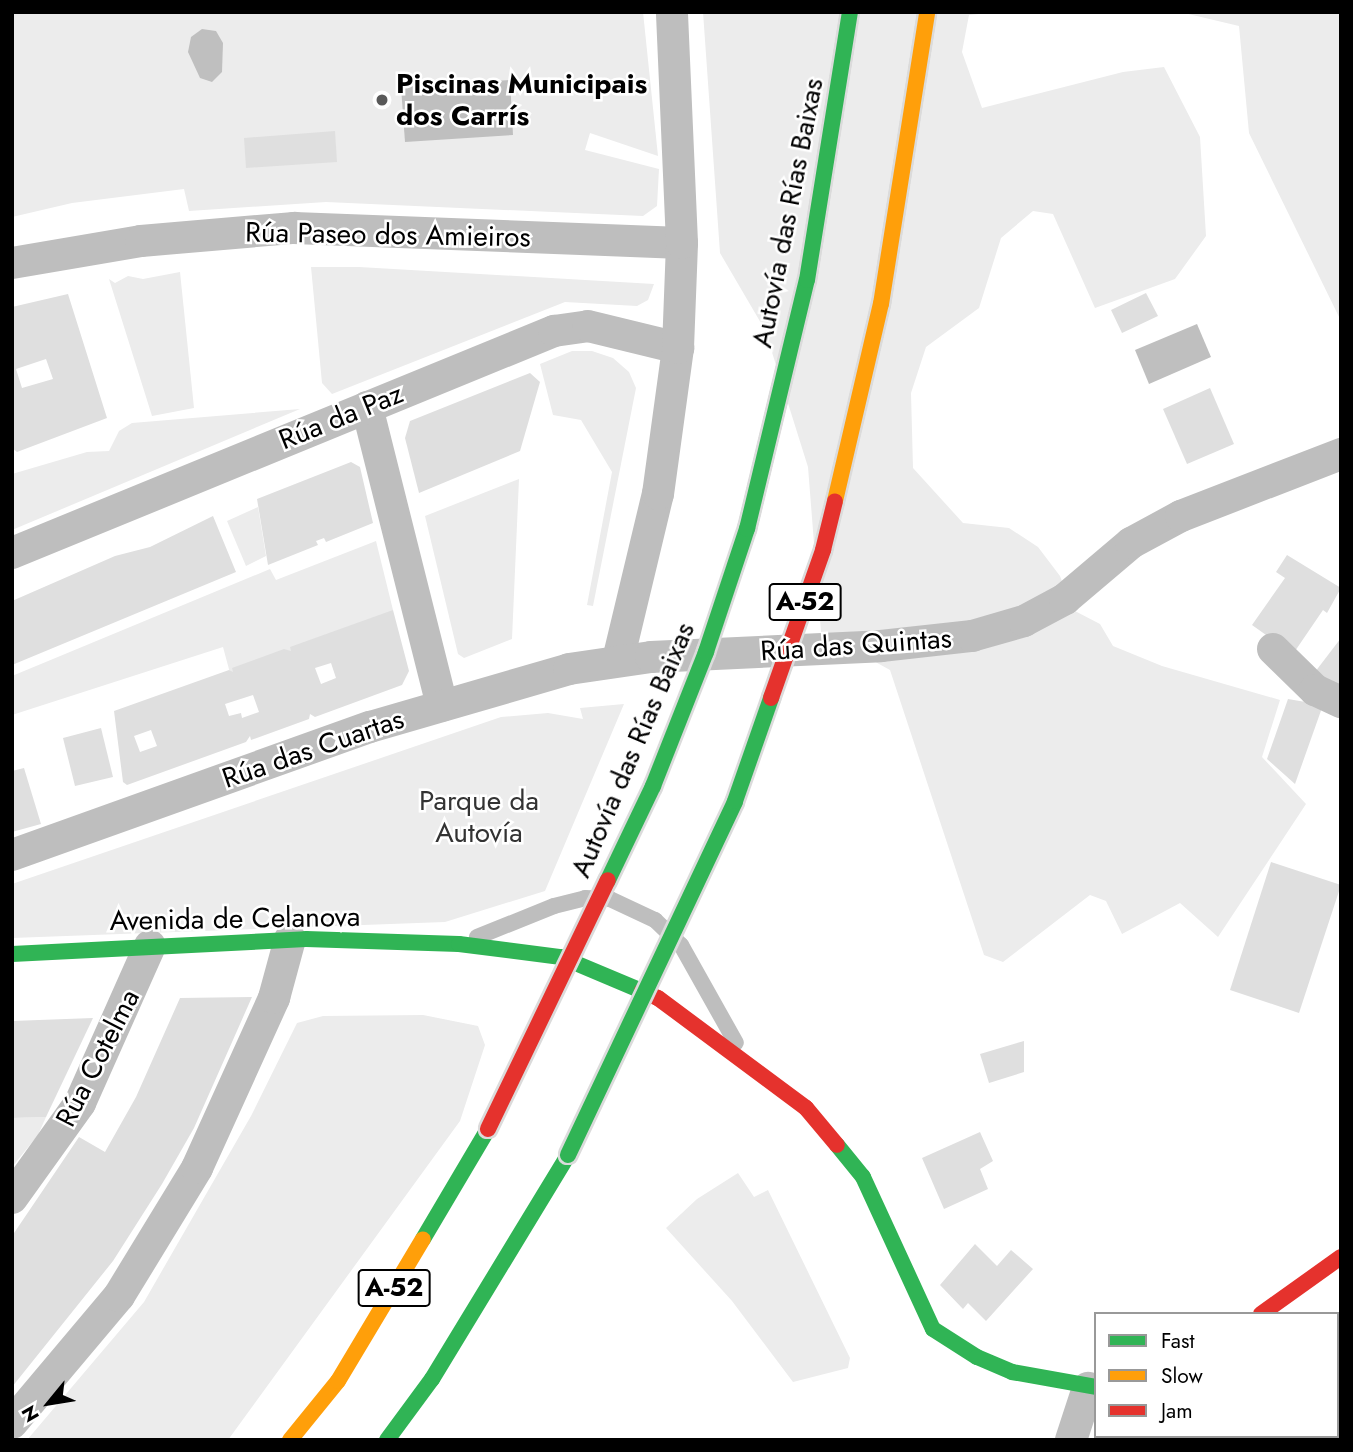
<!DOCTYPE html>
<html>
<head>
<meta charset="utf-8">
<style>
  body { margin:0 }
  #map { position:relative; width:1353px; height:1452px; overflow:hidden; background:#fff; font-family:Jost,sans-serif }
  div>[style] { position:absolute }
  .green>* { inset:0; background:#ececec }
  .water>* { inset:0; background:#bfbfbf }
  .building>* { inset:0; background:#dfdfdf }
  .lane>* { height:16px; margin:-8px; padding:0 8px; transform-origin:8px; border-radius:8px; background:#bebebe }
  .street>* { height:32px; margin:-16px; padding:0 16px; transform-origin:16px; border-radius:16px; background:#bebebe }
  .fast>* { height:16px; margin:-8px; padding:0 8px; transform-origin:8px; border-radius:8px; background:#30b455 }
  .slow>* { height:16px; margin:-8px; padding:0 8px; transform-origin:8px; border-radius:8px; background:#ff9f0a }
  .jam>* { height:16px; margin:-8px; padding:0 8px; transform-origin:8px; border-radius:8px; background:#e5322d }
  .bridges { filter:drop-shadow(2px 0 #dbdbdb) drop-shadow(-2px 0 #dbdbdb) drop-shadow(0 2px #dbdbdb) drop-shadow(0 -2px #dbdbdb) }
  .fast-bridge>* { height:16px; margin:-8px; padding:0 8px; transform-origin:8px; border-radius:8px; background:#30b455 }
  .slow-bridge>* { height:16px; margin:-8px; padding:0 8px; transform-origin:8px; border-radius:8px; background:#ff9f0a }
  .jam-bridge>* { height:16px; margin:-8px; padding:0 8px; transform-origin:8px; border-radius:8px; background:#e5322d }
  .dots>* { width:19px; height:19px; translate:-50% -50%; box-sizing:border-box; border:4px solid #fff; border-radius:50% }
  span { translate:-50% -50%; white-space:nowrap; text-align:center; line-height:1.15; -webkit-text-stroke:5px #fff; paint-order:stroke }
  .shield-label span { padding:2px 5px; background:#fff; border:2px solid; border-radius:5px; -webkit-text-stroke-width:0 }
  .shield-label { font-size:26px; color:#000; font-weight:700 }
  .poi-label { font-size:28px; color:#000; font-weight:700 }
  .left { translate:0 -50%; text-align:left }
  .street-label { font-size:28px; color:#000 }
  .park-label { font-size:28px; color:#333 }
  .frame { position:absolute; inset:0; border:14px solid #000; pointer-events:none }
  .legend { position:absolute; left:1094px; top:1312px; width:245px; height:126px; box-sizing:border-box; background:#fff; border:2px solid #999; margin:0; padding:9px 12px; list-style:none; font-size:21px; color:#000 }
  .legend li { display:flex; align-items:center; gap:14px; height:35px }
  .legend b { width:35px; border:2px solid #999 }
  .north { position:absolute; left:14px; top:1368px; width:70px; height:70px; -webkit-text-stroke:5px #fff; paint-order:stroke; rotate:240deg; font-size:19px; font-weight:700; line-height:28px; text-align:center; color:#000 }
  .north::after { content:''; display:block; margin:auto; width:24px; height:32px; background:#000; clip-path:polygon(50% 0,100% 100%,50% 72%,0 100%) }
</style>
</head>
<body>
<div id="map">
  <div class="green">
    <div style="clip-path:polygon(12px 12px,643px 12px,658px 156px,590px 133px,585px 150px,659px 169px,657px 206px,643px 216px,326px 202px,189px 211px,184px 189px,72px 203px,12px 217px)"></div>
    <div style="clip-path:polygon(703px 12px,998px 12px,969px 15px,962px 52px,982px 108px,1123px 72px,1164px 67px,1200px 137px,1206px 236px,1175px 279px,1095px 308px,1053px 214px,1033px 211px,1001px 238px,979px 308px,926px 347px,911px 393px,913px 468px,963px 523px,1009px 528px,1038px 547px,1060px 576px,1073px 610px,1100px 624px,1113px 646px,1162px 666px,1280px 700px,1262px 757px,1306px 804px,1218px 937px,1180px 903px,1122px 934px,1106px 901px,1090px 895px,1003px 962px,984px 955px,890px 670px,821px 632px,808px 467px,765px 330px,720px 253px)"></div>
    <div style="clip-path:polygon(1180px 12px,1341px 12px,1341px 321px,1249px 133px,1239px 26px)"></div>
    <div style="clip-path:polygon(311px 267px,359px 267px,654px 284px,648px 300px,637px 306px,565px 302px,332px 394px,322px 383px)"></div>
    <div style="clip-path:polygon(180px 272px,194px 408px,152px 416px,109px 279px,115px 283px,128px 276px,143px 279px)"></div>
    <div style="clip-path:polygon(572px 351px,592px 351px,613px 358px,629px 372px,636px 388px,593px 606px,587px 605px,612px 472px,581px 420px,553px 415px,540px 364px)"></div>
    <div style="clip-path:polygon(300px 409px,12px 530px,12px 474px,87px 452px,109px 451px,119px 431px,132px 423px)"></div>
    <div style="clip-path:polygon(519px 479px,512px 639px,464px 658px,458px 654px,425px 516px)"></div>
    <div style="clip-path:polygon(258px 507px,266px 556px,246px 566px,227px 521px)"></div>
    <div style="clip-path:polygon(376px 541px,393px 610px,390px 615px,230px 673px,223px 647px,12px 715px,12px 676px,270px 569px,276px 580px)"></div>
    <div style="clip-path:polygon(624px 704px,545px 891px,445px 922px,12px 938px,12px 884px,501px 717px,548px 713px,583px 719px,580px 708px)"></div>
    <div style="clip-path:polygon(423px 1015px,478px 1026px,485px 1045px,460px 1121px,228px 1440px,27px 1440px,144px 1302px,251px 1116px,297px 1023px,323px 1016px)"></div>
    <div style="clip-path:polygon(46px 1117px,38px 1135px,12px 1167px,12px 1118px)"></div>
    <div style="clip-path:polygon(738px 1173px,754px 1197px,768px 1190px,850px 1358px,848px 1368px,793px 1382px,732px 1301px,666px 1228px,697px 1199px)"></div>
  </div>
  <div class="water">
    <div style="clip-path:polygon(202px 29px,216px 31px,223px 43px,222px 72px,212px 82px,200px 78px,188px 52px,191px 37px)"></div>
    <div style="clip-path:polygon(510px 80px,513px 135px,405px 142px,401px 87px)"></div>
    <div style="clip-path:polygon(1197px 324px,1211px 357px,1149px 384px,1135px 350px)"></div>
  </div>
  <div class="building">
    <div style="clip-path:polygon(335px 131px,337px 162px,246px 168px,244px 138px)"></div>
    <div style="clip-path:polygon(1146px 293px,1158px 316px,1122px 333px,1111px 310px)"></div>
    <div style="clip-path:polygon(evenodd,68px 294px,107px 418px,17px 452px,12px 448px,12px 307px,68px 294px,46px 359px,53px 379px,22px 388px,16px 369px,46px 359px)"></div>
    <div style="clip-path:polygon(530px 373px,540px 382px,520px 451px,419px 493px,405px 438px,410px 421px)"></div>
    <div style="clip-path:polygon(1210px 388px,1234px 444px,1187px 464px,1163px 409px)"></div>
    <div style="clip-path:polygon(351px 462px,360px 467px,373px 523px,326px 542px,324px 538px,316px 541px,318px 545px,268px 565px,257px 499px)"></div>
    <div style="clip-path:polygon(213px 516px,236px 572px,12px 665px,12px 601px,115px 556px,150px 547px)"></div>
    <div style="clip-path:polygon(1287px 555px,1341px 588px,1327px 613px,1323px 610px,1293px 654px,1252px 625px,1285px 578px,1276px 572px)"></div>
    <div style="clip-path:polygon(evenodd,393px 610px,409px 671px,402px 685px,315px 717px,310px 714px,309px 719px,251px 740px,250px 736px,246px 742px,127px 785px,123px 782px,114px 711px,229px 670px,233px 672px,232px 668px,284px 649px,291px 651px,290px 647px,393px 610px,331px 663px,336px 678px,321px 684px,315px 668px,331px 663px,393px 610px,253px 695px,259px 712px,242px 718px,241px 713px,229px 716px,225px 704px,253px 695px,393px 610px,151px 730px,157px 746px,140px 752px,134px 736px,151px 730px)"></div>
    <div style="clip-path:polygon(1341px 638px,1341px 691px,1315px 672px)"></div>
    <div style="clip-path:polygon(1288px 699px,1323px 705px,1295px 784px,1267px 759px)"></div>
    <div style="clip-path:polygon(101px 728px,113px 777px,75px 786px,63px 738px)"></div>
    <div style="clip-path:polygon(24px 768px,41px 824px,12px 832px,12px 771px)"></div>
    <div style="clip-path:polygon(1271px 862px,1341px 885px,1299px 1013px,1230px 990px)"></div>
    <div style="clip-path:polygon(252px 997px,194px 1128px,162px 1184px,113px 1261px,12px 1387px,12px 1236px,79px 1137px,105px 1152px,136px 1097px,180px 998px)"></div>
    <div style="clip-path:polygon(93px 1018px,46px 1117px,12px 1118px,12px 1021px)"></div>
    <div style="clip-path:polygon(1024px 1041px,1024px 1072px,989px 1083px,980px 1054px)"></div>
    <div style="clip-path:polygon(980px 1132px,993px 1161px,980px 1169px,988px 1189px,944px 1209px,922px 1158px)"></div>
    <div style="clip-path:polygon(975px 1244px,997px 1266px,1011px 1250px,1033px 1269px,986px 1321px,968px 1303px,963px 1309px,940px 1285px)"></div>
  </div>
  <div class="lane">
    <div style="left:477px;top:937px;width:83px;rotate:-21.9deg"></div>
    <div style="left:554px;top:906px;width:32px;rotate:-14deg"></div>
    <div style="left:585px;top:898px;width:25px;rotate:2deg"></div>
    <div style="left:610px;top:899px;width:50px;rotate:25deg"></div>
    <div style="left:655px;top:920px;width:36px;rotate:44deg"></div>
    <div style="left:681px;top:945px;width:112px;rotate:60.7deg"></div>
  </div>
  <div class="street">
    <div style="left:12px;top:263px;width:131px;rotate:-9.7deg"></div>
    <div style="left:141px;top:241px;width:154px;rotate:-4.9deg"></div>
    <div style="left:294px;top:228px;width:388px;rotate:2.2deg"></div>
    <div style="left:367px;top:407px;width:308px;rotate:75.9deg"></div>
    <div style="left:12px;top:553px;width:586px;rotate:-22.27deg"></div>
    <div style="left:554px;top:331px;width:34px;rotate:-8deg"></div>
    <div style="left:588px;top:326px;width:93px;rotate:13.7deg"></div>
    <div style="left:1273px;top:649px;width:59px;rotate:44.3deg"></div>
    <div style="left:1315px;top:690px;width:29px;rotate:25deg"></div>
    <div style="left:618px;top:660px;width:171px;rotate:-76.5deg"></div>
    <div style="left:658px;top:494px;width:147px;rotate:-82.2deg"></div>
    <div style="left:678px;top:348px;width:105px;rotate:-87.8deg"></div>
    <div style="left:682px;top:243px;width:231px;rotate:-92.5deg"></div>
    <div style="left:12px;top:855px;width:380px;rotate:-19.7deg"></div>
    <div style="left:370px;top:727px;width:207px;rotate:-16.2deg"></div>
    <div style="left:569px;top:669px;width:83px;rotate:-8.3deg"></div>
    <div style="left:651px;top:657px;width:230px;rotate:-2.7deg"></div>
    <div style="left:881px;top:646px;width:92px;rotate:-6.3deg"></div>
    <div style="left:972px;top:636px;width:54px;rotate:-16.1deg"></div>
    <div style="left:1024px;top:621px;width:47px;rotate:-28.2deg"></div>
    <div style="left:1065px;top:599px;width:87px;rotate:-40.3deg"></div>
    <div style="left:1131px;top:543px;width:57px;rotate:-28.4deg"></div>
    <div style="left:1181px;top:516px;width:172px;rotate:-21.2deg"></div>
    <div style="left:12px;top:1198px;width:117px;rotate:-54.4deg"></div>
    <div style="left:80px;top:1103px;width:172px;rotate:-66deg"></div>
    <div style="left:12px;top:1423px;width:166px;rotate:-49.9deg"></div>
    <div style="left:119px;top:1296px;width:150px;rotate:-58.6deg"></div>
    <div style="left:197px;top:1168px;width:187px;rotate:-65.6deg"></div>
    <div style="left:274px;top:998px;width:61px;rotate:-74.8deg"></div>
    <div style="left:1071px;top:1440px;width:55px;rotate:-71.9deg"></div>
  </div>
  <div class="fast">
    <div style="left:12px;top:954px;width:294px;rotate:-2.9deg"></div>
    <div style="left:306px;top:939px;width:153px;rotate:1.9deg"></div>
    <div style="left:459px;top:944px;width:103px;rotate:7.3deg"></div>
    <div style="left:561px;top:957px;width:88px;rotate:22.8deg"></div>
    <div style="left:837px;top:1145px;width:41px;rotate:50.9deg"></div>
    <div style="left:863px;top:1177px;width:167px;rotate:65.3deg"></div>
    <div style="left:933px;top:1329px;width:52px;rotate:32.5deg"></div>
    <div style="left:977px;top:1357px;width:38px;rotate:23deg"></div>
    <div style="left:1012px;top:1372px;width:85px;rotate:10.1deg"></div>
    <div style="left:423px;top:1239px;width:128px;rotate:-59.4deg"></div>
    <div style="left:387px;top:1440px;width:76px;rotate:-53.6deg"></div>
    <div style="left:432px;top:1379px;width:262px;rotate:-58.7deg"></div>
  </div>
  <div class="slow">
    <div style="left:290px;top:1440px;width:76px;rotate:-50.9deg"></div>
    <div style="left:338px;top:1381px;width:165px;rotate:-59.1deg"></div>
  </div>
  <div class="jam">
    <div style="left:642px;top:991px;width:17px;rotate:24deg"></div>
    <div style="left:658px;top:998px;width:184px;rotate:36.6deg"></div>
    <div style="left:806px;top:1108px;width:48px;rotate:50deg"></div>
    <div style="left:1261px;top:1314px;width:98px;rotate:-35.5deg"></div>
  </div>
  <div class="bridges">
    <div class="fast-bridge">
      <div style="left:608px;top:880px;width:104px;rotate:-64.4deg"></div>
      <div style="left:653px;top:786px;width:144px;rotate:-68.4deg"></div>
      <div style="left:706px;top:652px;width:130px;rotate:-71.6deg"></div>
      <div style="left:747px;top:529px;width:256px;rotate:-76.5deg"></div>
      <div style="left:807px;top:280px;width:271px;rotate:-80.9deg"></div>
      <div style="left:568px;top:1155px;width:391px;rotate:-64.7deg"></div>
      <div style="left:735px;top:801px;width:109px;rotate:-70.7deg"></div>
    </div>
    <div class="slow-bridge">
      <div style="left:835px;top:501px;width:202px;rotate:-76.9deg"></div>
      <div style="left:881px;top:304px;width:296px;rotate:-81deg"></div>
    </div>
    <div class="jam-bridge">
      <div style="left:771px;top:698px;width:157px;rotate:-70.6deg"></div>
      <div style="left:823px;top:550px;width:50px;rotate:-76.2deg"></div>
      <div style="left:488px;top:1129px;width:276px;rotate:-64.3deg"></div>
    </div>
  </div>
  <div class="dots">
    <div style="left:382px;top:100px;background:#595959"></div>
  </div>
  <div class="shield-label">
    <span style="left:805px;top:602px">A-52</span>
    <span style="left:394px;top:1288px">A-52</span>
  </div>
  <div class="poi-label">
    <span class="left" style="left:396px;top:100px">Piscinas Municipais<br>dos Carrís</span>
  </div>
  <div class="street-label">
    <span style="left:788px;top:213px;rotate:-79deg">Autovía das Rías Baixas</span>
    <span style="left:388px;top:235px;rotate:1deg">Rúa Paseo dos Amieiros</span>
    <span style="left:341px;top:417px;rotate:-22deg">Rúa da Paz</span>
    <span style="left:856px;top:645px;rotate:-4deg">Rúa das Quintas</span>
    <span style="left:313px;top:749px;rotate:-19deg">Rúa das Cuartas</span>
    <span style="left:633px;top:750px;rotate:-67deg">Autovía das Rías Baixas</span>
    <span style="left:235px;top:919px;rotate:-1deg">Avenida de Celanova</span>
    <span style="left:98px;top:1058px;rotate:-63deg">Rúa Cotelma</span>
  </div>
  <div class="park-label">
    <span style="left:479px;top:817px">Parque da<br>Autovía</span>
  </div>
  <div class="frame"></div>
  <ul class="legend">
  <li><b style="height:9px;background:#30b455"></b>Fast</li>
  <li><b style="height:9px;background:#ff9f0a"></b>Slow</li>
  <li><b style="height:9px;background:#e5322d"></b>Jam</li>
  </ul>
  <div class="north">N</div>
</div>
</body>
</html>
